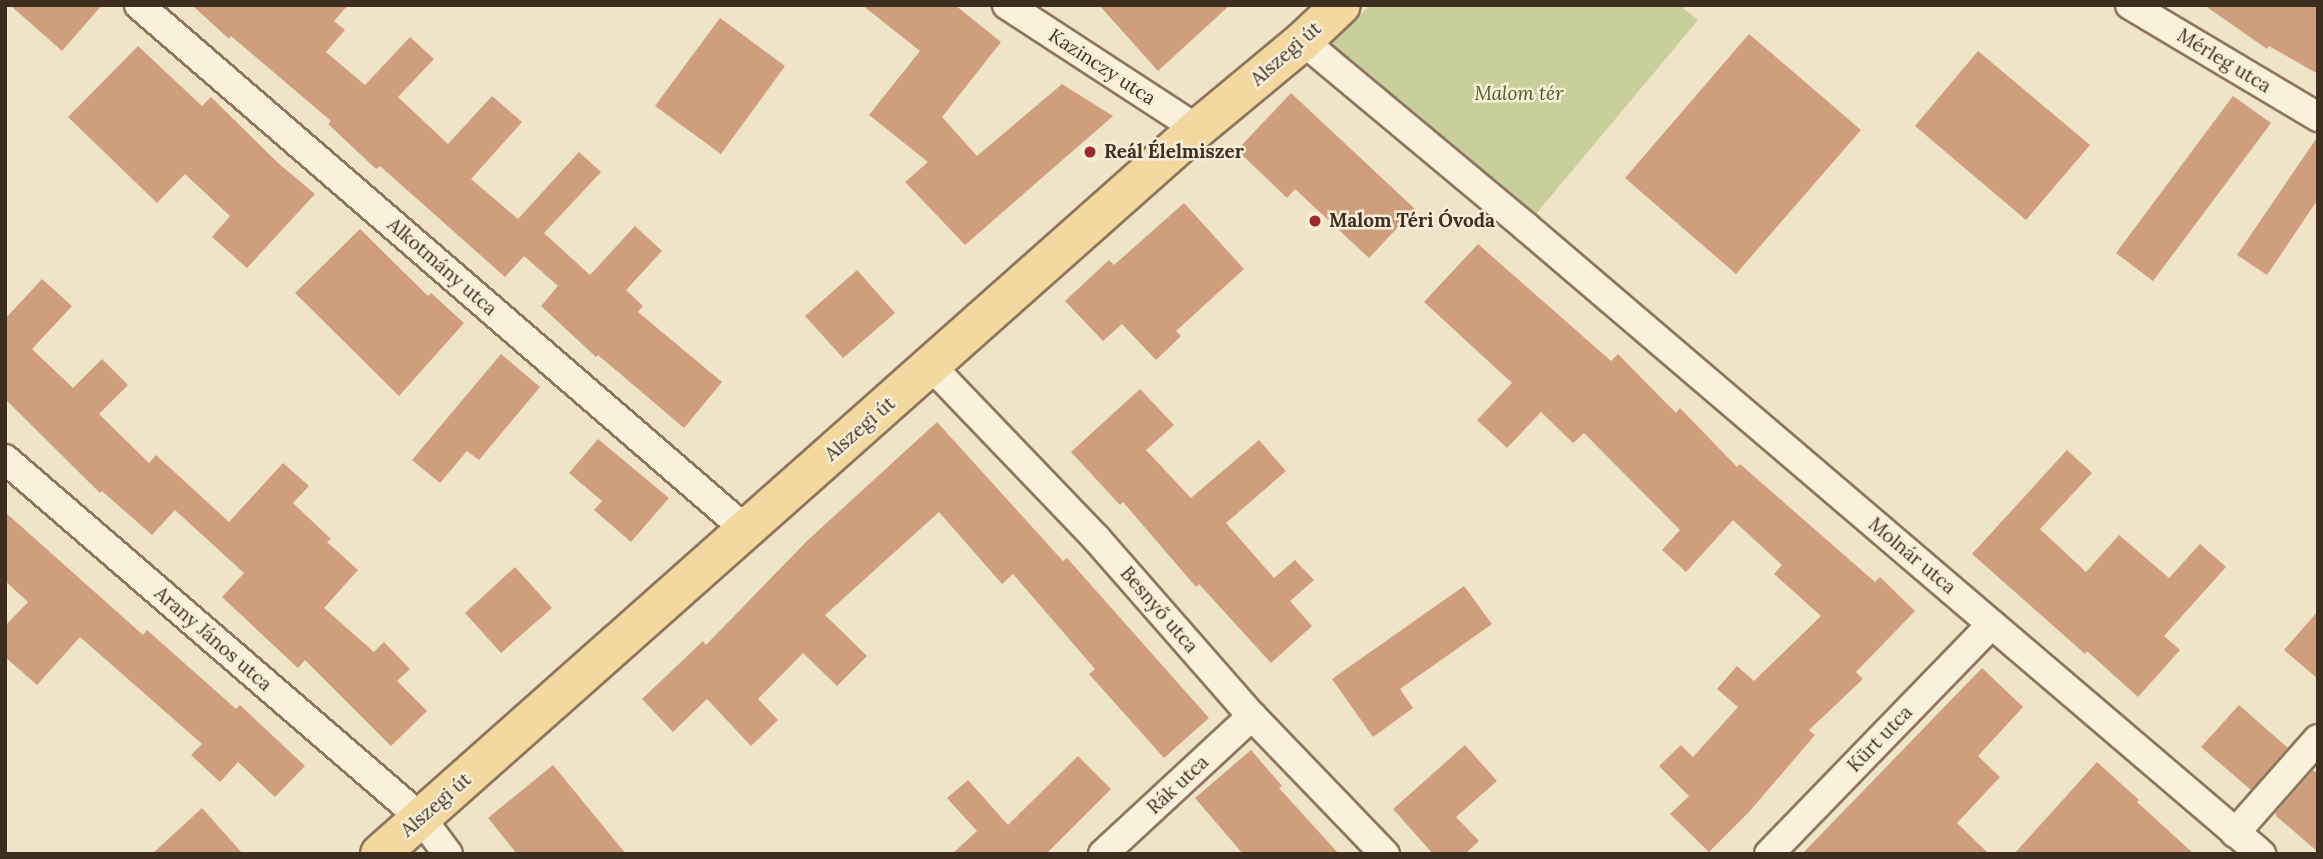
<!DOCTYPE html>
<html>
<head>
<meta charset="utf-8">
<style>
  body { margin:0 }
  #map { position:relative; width:2323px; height:859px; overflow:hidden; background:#f0e4c8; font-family:Lora,serif }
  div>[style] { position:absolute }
  .green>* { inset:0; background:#c9cf9b }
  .building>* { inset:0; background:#cf9f7d }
  .roads { filter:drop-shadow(2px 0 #8d765c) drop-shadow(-2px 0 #8d765c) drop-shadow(0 2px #8d765c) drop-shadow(0 -2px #8d765c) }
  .minor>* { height:28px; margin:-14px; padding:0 14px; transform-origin:14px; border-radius:14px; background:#faf1dc }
  .primary>* { height:38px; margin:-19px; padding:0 19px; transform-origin:19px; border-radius:19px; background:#f3d9a0 }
  .dots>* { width:19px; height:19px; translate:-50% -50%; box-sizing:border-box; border:4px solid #f7eed8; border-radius:50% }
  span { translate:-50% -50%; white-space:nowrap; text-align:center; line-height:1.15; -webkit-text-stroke:5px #f7eed8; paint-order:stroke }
  .street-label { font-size:19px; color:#3d2e20 }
  .park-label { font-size:19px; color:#4d5a26; font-style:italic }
  .poi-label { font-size:19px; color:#3d2e20; font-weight:700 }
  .left { translate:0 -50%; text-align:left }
  .frame { position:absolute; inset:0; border:7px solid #3d2e20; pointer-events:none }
</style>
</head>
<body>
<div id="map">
  <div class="green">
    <div style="clip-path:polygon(1370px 5px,1685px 5px,1683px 8px,1698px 20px,1531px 220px,1327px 47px)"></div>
  </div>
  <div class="building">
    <div style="clip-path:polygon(10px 5px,102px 5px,62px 51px)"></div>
    <div style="clip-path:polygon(192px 5px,348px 5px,334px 21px,345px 30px,326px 52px,365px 85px,410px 37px,434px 59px,398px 97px,448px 144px,492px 96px,522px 122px,471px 179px,518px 219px,579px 152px,601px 172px,544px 233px,590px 275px,635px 226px,662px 251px,626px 290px,643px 306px,638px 312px,722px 382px,684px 428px,598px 355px,596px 357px,541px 306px,558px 286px,524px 256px,505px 277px,380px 166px,376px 169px,328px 124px,331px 121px,231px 36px,229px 39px)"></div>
    <div style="clip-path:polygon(862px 5px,955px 5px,1001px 42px,942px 117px,977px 156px,1062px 84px,1113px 116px,965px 245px,905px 182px,928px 162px,869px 115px,920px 51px)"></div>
    <div style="clip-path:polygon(1099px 5px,1230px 5px,1158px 71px)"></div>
    <div style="clip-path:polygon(2204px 5px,2318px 5px,2318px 74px,2269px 46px,2267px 49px)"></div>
    <div style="clip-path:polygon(720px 18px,785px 66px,721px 154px,655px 106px)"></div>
    <div style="clip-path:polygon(1749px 34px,1861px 130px,1736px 274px,1625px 178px)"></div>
    <div style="clip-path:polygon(138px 46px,202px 106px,211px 97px,278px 163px,315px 194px,247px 268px,212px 237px,230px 216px,185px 174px,157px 203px,68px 117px)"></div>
    <div style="clip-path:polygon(1978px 51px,2090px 145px,2026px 220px,1915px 126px)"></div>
    <div style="clip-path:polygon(1291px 93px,1415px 209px,1369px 258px,1295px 189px,1287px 198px,1237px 150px)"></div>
    <div style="clip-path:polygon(2233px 96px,2271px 123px,2153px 281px,2116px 253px)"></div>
    <div style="clip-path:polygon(2318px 136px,2318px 199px,2267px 275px,2237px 255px)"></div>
    <div style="clip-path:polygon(1184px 203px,1244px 269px,1176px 331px,1181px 336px,1156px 360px,1122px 324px,1103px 341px,1065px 301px,1109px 260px,1114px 265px)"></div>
    <div style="clip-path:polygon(360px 229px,428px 296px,431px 293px,464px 323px,399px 396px,295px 293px)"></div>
    <div style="clip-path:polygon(1478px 244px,1611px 361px,1618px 354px,1676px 413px,1680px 408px,1737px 467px,1740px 464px,1875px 582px,1880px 577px,1915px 611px,1856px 672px,1863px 679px,1809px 730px,1815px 735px,1749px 812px,1709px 852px,1670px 814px,1689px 796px,1659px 766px,1681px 745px,1693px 757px,1738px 707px,1717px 689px,1737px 666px,1754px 681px,1821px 616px,1774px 574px,1782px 565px,1733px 520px,1686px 572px,1662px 550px,1680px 530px,1584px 433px,1573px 443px,1541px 412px,1507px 448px,1477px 420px,1512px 383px,1424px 302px)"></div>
    <div style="clip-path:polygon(857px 270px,895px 313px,843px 358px,805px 316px)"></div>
    <div style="clip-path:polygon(42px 279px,72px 306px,32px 349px,73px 388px,102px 359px,128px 385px,99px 414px,149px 463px,156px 455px,229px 522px,283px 463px,309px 486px,293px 503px,331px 539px,327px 542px,358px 570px,324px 608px,374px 652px,384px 642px,410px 669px,397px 681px,427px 711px,391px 746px,305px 660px,298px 668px,222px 597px,244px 573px,175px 510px,152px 535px,102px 491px,100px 493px,5px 399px,5px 319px)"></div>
    <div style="clip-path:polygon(501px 354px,540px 387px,479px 460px,467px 451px,440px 483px,412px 460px)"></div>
    <div style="clip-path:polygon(1140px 389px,1174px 425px,1146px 450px,1191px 498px,1259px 440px,1286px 471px,1226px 523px,1274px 578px,1295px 560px,1314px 580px,1290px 601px,1312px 626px,1271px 663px,1199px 584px,1196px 587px,1123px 502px,1120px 505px,1071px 452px)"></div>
    <div style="clip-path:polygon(937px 422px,1063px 561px,1067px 558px,1209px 718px,1164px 758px,1089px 674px,1095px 669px,1013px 574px,1002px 584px,939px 512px,825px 615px,867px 656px,837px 686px,803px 653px,758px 699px,778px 720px,751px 746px,707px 699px,673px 732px,642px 699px,703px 641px,706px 645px,808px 540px)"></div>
    <div style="clip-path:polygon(598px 439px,669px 498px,631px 542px,594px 510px,602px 501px,569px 473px)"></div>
    <div style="clip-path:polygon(2067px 450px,2092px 473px,2040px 529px,2086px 572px,2119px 535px,2169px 578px,2200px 544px,2226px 567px,2164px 636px,2180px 650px,2138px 697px,2087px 651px,2085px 654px,1972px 554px)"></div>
    <div style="clip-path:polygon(5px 512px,143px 635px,147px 630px,236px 709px,240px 705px,305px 766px,275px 797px,238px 762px,220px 782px,191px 755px,202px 744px,80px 637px,37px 685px,5px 657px,5px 626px,28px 602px,5px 581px)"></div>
    <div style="clip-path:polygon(515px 567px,552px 608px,501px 653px,465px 613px)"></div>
    <div style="clip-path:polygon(1464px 586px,1492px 624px,1400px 689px,1413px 708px,1373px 737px,1332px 679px)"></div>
    <div style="clip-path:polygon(2318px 611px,2318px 679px,2284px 650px)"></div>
    <div style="clip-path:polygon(1982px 668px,2023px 707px,1978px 756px,2000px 777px,1957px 823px,1989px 854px,1802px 854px)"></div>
    <div style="clip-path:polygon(2239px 705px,2288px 748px,2251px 790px,2201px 747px)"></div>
    <div style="clip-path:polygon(1465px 745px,1497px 781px,1456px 817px,1479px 841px,1465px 854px,1433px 854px,1393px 809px)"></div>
    <div style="clip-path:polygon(1251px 750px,1282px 786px,1279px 788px,1339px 854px,1243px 854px,1195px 798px)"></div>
    <div style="clip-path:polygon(1078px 756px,1111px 789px,1046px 854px,952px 854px,977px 831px,947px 798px,968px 780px,1008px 825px)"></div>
    <div style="clip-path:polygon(2097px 762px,2139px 800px,2137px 802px,2194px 854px,2014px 854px)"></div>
    <div style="clip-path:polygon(553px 765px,626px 854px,517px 854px,488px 818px)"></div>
    <div style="clip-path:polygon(2313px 770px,2318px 774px,2318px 852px,2276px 816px,2276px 812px)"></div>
    <div style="clip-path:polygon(202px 808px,243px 854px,152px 854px)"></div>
  </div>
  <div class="roads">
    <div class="minor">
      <div style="left:139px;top:5px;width:801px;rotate:40.85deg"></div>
      <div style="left:1007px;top:5px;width:227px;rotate:33.1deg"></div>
      <div style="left:2130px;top:5px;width:219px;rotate:30.8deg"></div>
      <div style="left:1303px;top:41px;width:289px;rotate:39.8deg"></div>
      <div style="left:1525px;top:226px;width:968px;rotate:40.47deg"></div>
      <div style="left:932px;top:367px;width:237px;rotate:46.2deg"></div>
      <div style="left:1096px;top:538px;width:237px;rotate:48.8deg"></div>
      <div style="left:1252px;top:716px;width:192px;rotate:46.1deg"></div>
      <div style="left:5px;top:459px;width:549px;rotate:40.79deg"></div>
      <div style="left:421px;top:818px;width:45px;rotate:53.1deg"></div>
      <div style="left:2235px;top:833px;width:125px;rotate:-48.6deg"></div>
      <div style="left:1103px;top:854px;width:203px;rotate:-42.8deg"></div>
      <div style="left:1769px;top:854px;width:320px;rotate:-45.9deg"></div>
    </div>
    <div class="primary">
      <div style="left:380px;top:854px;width:1092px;rotate:-41.59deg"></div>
      <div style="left:1197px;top:129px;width:138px;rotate:-39.7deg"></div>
      <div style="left:1303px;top:41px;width:52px;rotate:-43.5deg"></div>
    </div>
  </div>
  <div class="dots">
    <div style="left:1090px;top:152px;background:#9e2a2b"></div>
    <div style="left:1315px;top:221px;background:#9e2a2b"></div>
  </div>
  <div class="street-label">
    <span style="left:1286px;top:54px;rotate:-41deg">Alszegi út</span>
    <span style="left:2224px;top:61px;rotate:31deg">Mérleg utca</span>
    <span style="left:1102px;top:67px;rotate:33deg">Kazinczy utca</span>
    <span style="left:442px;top:267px;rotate:41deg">Alkotmány utca</span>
    <span style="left:860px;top:429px;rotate:-41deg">Alszegi út</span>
    <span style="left:1912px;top:556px;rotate:40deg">Molnár utca</span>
    <span style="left:1159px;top:610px;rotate:49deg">Besnyő utca</span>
    <span style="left:213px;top:639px;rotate:41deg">Arany János utca</span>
    <span style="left:1880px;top:739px;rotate:-46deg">Kürt utca</span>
    <span style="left:1178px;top:785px;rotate:-43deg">Rák utca</span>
    <span style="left:436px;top:805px;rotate:-41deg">Alszegi út</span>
  </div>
  <div class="park-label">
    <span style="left:1519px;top:94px">Malom tér</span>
  </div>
  <div class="poi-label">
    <span class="left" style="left:1104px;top:152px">Reál Élelmiszer</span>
    <span class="left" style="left:1329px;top:221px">Malom Téri Óvoda</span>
  </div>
  <div class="frame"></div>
</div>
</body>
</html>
